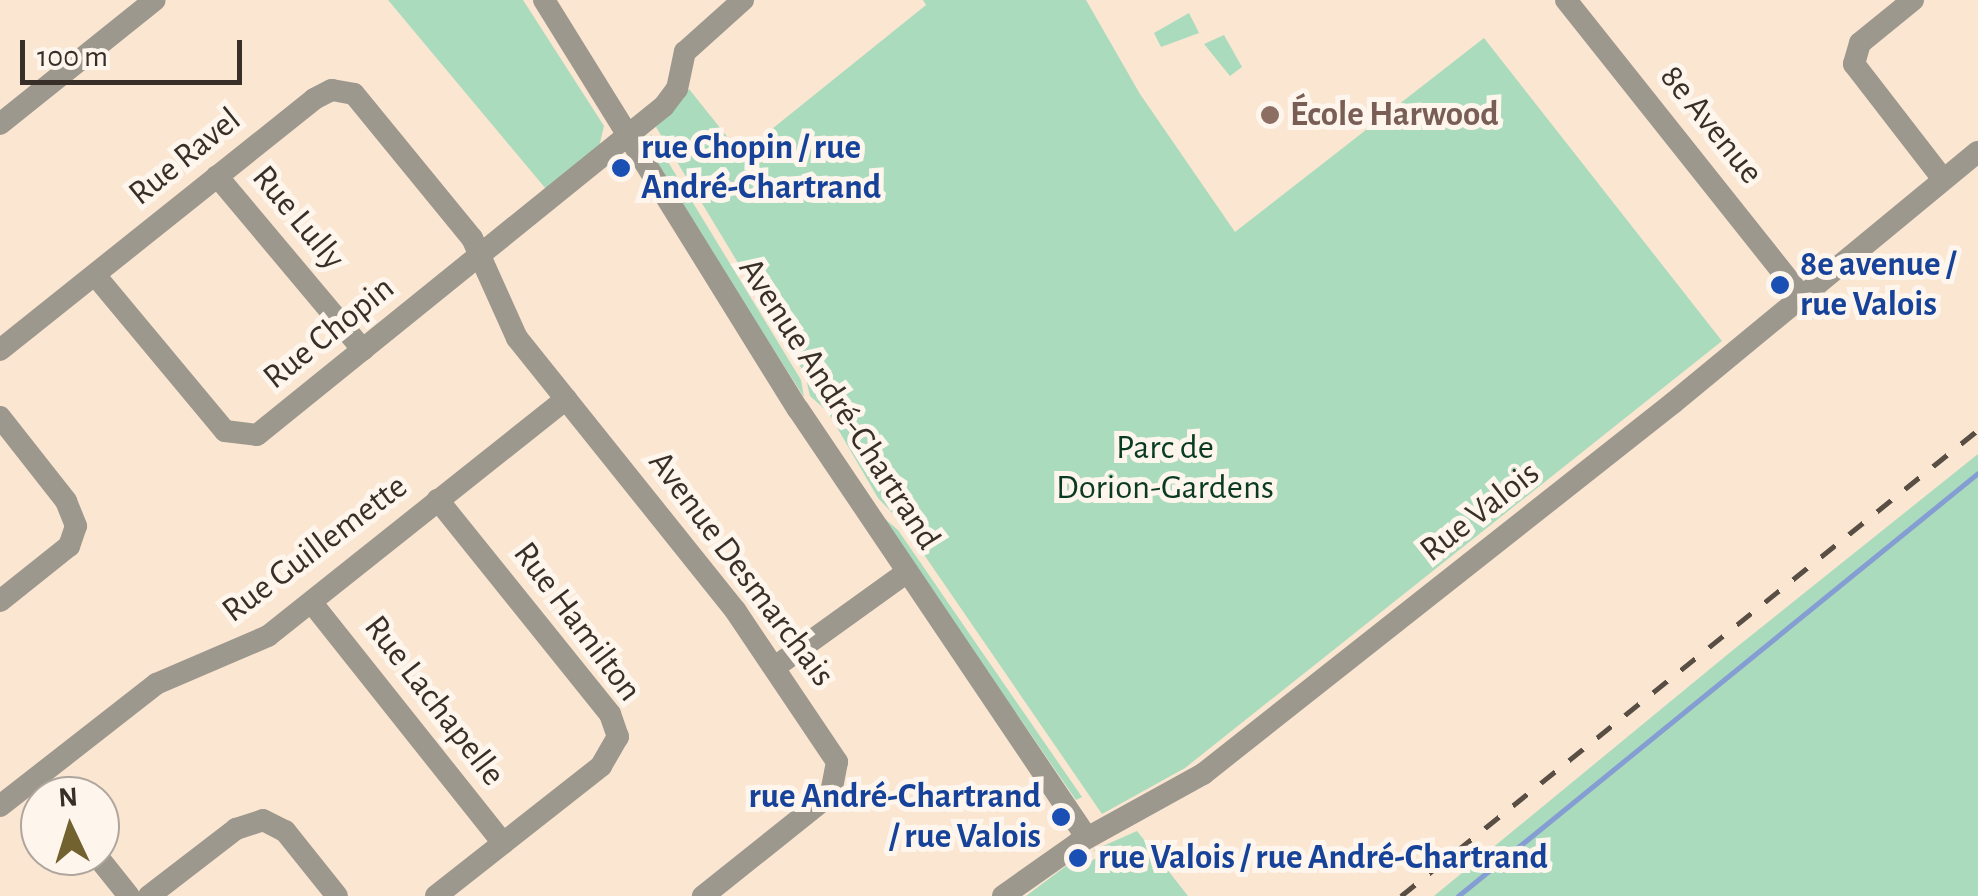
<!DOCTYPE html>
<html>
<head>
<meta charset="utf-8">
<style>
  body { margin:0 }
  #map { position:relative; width:1978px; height:896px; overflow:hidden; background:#fae6d1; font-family:"Alegreya Sans",sans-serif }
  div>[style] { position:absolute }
  .green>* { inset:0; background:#abdbbd }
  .stream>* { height:5px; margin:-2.5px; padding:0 2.5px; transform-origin:2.5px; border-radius:2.5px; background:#849dd2 }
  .minor>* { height:22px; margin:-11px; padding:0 11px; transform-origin:11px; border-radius:11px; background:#9d988d }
  .rail>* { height:5px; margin-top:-2.5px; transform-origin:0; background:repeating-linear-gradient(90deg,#584e44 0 18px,transparent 0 36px) }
  .dots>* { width:28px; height:28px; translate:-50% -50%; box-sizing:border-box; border:5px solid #fef5ed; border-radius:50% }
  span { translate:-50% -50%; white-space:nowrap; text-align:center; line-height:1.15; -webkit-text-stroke:10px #fef5ed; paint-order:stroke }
  .education-label { font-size:35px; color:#785e54; font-weight:700 }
  .left { translate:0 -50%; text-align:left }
  .street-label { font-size:35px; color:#383028 }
  .transit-label { font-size:35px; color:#164399; font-weight:700 }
  .right { translate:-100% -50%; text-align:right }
  .park-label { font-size:35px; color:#093b23 }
  .north { position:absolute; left:20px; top:776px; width:100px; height:100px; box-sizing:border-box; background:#fef5ed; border:2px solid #afa69e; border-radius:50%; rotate:356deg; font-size:28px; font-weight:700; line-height:40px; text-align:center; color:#383028 }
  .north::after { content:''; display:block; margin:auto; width:35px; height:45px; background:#71622f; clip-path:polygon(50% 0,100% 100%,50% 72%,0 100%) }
  .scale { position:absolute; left:20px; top:40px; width:222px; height:45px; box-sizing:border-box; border:5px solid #383028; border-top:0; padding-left:12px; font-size:30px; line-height:35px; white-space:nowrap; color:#383028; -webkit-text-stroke:8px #fef5ed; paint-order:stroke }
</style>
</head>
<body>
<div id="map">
  <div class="green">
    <div style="clip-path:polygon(388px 0,523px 0,604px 126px,599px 147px,546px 189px)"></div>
    <div style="clip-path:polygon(923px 0,1086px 0,1140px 94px,1235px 232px,1484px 38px,1722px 341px,1185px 768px,1102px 814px,903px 524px,878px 498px,828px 412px,810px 396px,805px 374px,656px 127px,689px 89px,741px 154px,926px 5px)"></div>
    <div style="clip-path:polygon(1189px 13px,1199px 33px,1161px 47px,1154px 33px)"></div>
    <div style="clip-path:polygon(1224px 35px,1242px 67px,1230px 76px,1204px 44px)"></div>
    <div style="clip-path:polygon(651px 134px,801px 380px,804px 397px,650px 158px,645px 145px)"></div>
    <div style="clip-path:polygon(1978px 454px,1978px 896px,1434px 896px,1733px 650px)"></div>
    <div style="clip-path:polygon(878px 513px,898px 530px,1082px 797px,1076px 800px)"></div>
    <div style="clip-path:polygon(1137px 831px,1188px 896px,1026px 896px,1074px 860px,1081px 867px,1098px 857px,1094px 850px)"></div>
  </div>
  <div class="stream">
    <div style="left:1458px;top:896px;width:670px;rotate:-39.13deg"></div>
  </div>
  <div class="minor">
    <div style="left:544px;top:0;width:481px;rotate:58.2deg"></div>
    <div style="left:798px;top:409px;width:517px;rotate:56.03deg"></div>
    <div style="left:1566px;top:0;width:377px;rotate:51.5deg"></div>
    <div style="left:1913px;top:0;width:68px;rotate:140.9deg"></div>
    <div style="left:1860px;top:43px;width:22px;rotate:106deg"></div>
    <div style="left:1854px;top:64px;width:145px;rotate:52.3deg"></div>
    <div style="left:0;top:124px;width:198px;rotate:-38.7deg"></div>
    <div style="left:217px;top:176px;width:227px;rotate:50deg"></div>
    <div style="left:95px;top:275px;width:203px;rotate:50.2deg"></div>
    <div style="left:225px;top:431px;width:32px;rotate:7deg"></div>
    <div style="left:257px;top:435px;width:523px;rotate:-38.95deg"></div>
    <div style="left:664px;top:106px;width:21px;rotate:-53deg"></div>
    <div style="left:677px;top:89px;width:38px;rotate:-78deg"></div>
    <div style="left:685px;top:52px;width:78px;rotate:-41.9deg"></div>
    <div style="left:0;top:350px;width:402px;rotate:-38.6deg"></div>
    <div style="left:314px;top:99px;width:20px;rotate:-27deg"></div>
    <div style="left:332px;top:90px;width:22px;rotate:10deg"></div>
    <div style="left:354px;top:94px;width:186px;rotate:50.7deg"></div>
    <div style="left:472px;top:238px;width:110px;rotate:65.8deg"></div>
    <div style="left:517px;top:338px;width:349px;rotate:51.3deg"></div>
    <div style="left:735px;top:610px;width:183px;rotate:56.1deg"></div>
    <div style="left:837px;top:762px;width:33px;rotate:101deg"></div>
    <div style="left:831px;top:794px;width:164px;rotate:141.4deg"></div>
    <div style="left:0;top:417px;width:107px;rotate:51.8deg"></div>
    <div style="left:66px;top:501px;width:27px;rotate:68deg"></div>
    <div style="left:76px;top:526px;width:21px;rotate:109deg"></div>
    <div style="left:69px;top:546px;width:88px;rotate:141.4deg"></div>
    <div style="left:312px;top:603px;width:307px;rotate:51.5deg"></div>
    <div style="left:775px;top:667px;width:161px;rotate:-35.7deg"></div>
    <div style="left:0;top:806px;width:198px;rotate:-38deg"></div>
    <div style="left:156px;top:684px;width:122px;rotate:-23.2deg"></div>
    <div style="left:268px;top:636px;width:381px;rotate:-38.5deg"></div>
    <div style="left:97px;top:856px;width:51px;rotate:51.3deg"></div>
    <div style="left:149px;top:896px;width:110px;rotate:-37.6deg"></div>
    <div style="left:236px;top:829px;width:28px;rotate:-18deg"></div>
    <div style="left:263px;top:820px;width:25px;rotate:27deg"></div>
    <div style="left:285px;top:831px;width:83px;rotate:51.3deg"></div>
    <div style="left:436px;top:896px;width:210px;rotate:-38.2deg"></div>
    <div style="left:601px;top:766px;width:34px;rotate:-60deg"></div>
    <div style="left:618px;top:737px;width:24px;rotate:-109deg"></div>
    <div style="left:610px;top:714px;width:275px;rotate:-128.8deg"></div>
    <div style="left:1003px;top:896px;width:92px;rotate:-35.2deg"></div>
    <div style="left:1078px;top:843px;width:143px;rotate:-28.9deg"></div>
    <div style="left:1203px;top:774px;width:599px;rotate:-38.29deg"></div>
    <div style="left:1673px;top:403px;width:395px;rotate:-39.5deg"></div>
  </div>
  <div class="rail">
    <div style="left:1401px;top:896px;width:742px;rotate:-38.93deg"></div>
  </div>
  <div class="dots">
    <div style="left:1270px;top:115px;background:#8d6e63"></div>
    <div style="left:621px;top:168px;background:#1a4fb4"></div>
    <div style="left:1780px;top:285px;background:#1a4fb4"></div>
    <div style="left:1061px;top:817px;background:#1a4fb4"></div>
    <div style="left:1078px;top:858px;background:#1a4fb4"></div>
  </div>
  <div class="education-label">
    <span class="left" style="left:1290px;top:115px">École Harwood</span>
  </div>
  <div class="street-label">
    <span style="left:1711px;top:125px;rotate:51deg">8e Avenue</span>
    <span style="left:185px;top:157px;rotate:-39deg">Rue Ravel</span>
    <span style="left:298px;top:218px;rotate:50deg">Rue Lully</span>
    <span style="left:329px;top:333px;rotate:-39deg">Rue Chopin</span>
    <span style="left:839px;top:404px;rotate:57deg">Avenue André-Chartrand</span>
    <span style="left:1480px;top:512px;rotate:-38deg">Rue Valois</span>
    <span style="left:315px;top:549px;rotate:-37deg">Rue Guillemette</span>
    <span style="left:741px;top:569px;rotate:53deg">Avenue Desmarchais</span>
    <span style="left:577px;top:622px;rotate:53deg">Rue Hamilton</span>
    <span style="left:434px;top:701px;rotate:52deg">Rue Lachapelle</span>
  </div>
  <div class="transit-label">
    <span class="left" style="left:641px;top:168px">rue Chopin / rue<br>André-Chartrand</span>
    <span class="left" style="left:1800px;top:285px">8e avenue /<br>rue Valois</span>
    <span class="right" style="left:1041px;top:817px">rue André-Chartrand<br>/ rue Valois</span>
    <span class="left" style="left:1098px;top:858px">rue Valois / rue André-Chartrand</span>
  </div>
  <div class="park-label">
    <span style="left:1165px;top:468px">Parc de<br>Dorion-Gardens</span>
  </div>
  <div class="north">N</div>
  <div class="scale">100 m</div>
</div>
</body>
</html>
